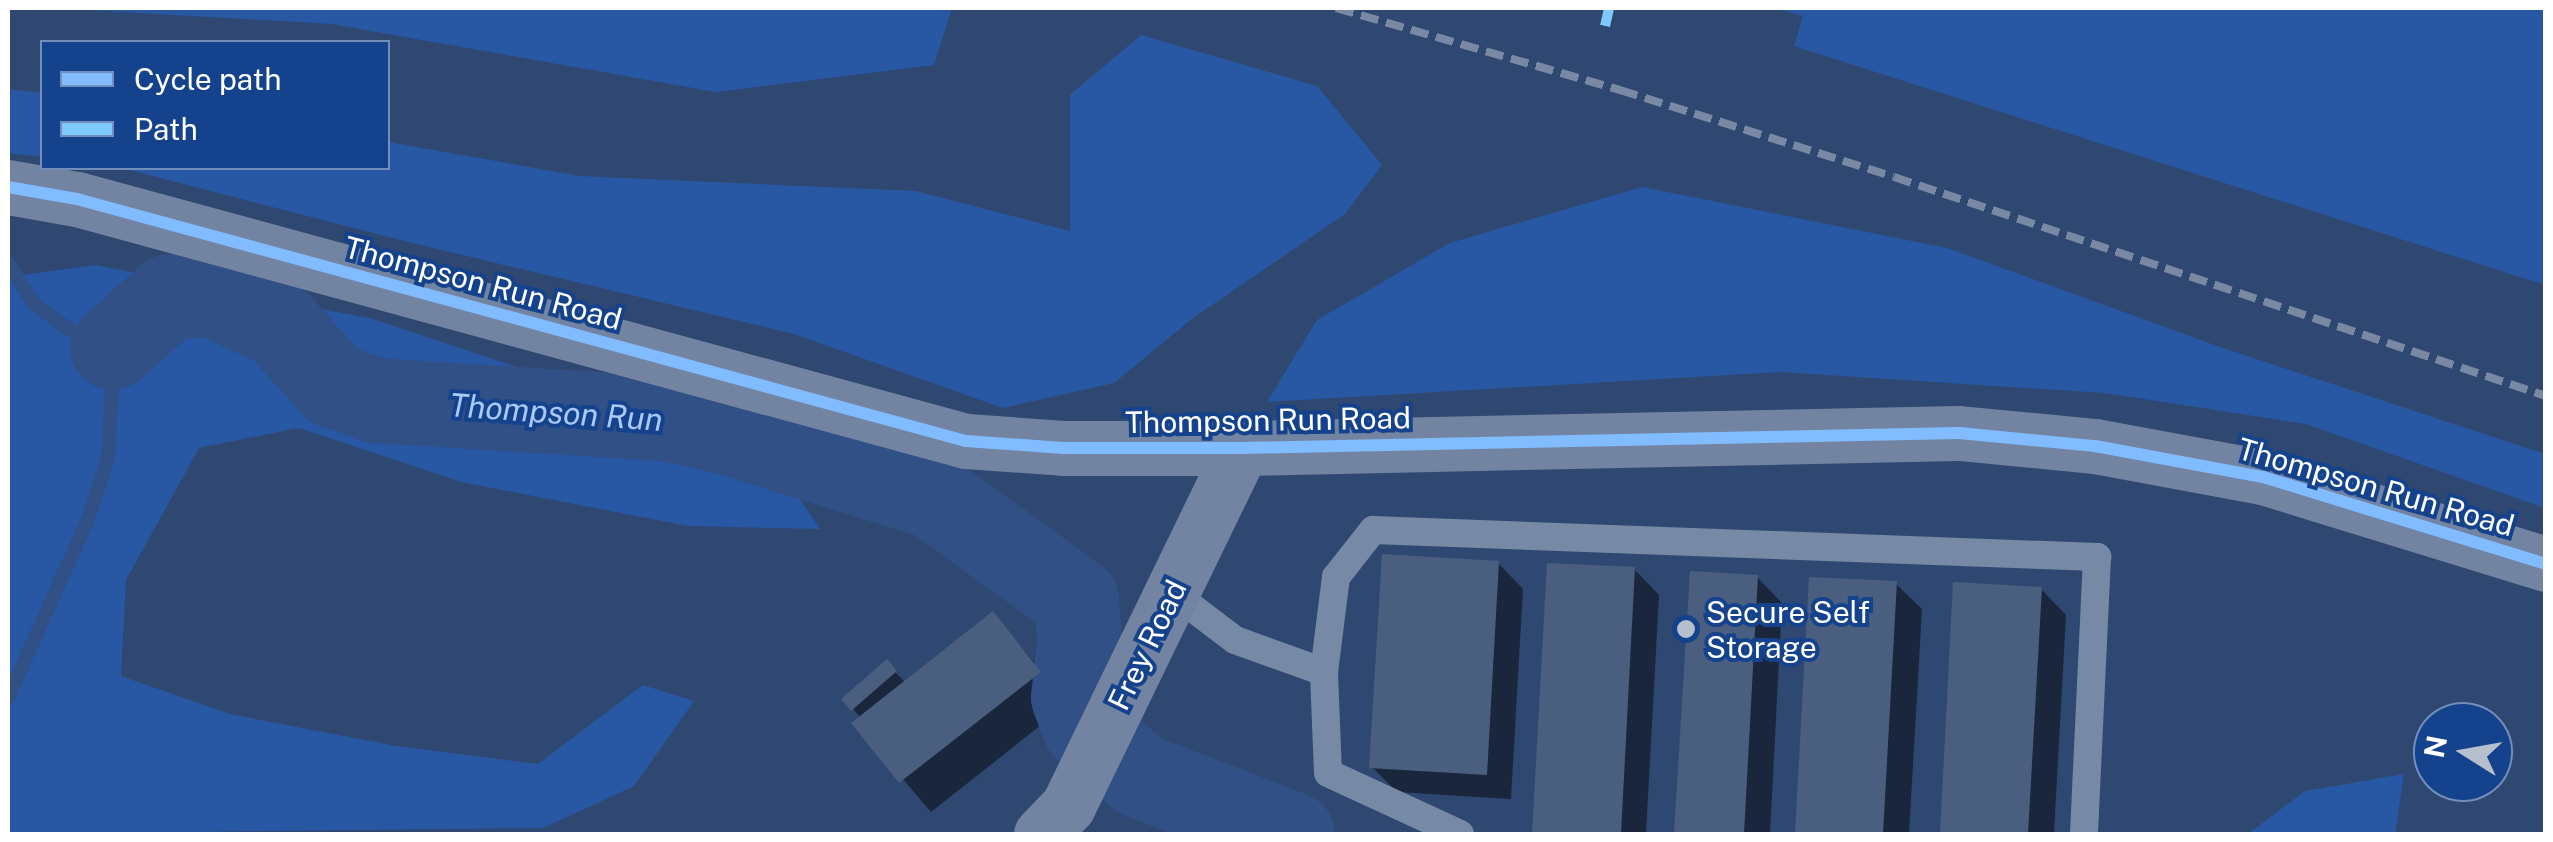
<!DOCTYPE html>
<html>
<head>
<meta charset="utf-8">
<style>
  body { margin:0 }
  #map { position:relative; width:2553px; height:842px; overflow:hidden; background:#2f4871; font-family:"Public Sans",sans-serif }
  div>[style] { position:absolute }
  .green>* { inset:0; background:#2858a3 }
  .shadow>* { inset:0; background:#0007 }
  .stream>* { height:14px; margin:-7px; padding:0 7px; transform-origin:7px; border-radius:7px; background:#305086 }
  .river>* { height:85px; margin:-42.5px; padding:0 42.5px; transform-origin:42.5px; border-radius:42.5px; background:#305086 }
  .building>* { inset:0; background:#4a5f7f }
  .lane>* { height:28px; margin:-14px; padding:0 14px; transform-origin:14px; border-radius:14px; background:#7689a5 }
  .secondary>* { height:55px; margin:-27.5px; padding:0 27.5px; transform-origin:27.5px; border-radius:27.5px; background:#7284a1 }
  .rail>* { height:8px; margin-top:-4px; transform-origin:0; background:repeating-linear-gradient(90deg,#7989a4 0 18px,transparent 0 26px) }
  .quiet>* { height:10px; margin-top:-5px; transform-origin:0; background:repeating-linear-gradient(90deg,#7dc8fe 0 20px,transparent 0 30px) }
  .cycleway>* { height:12px; margin:-6px; padding:0 6px; transform-origin:6px; border-radius:6px; background:#80bcff }
  .dots>* { width:28px; height:28px; translate:-50% -50%; box-sizing:border-box; border:5px solid #14428c; border-radius:50% }
  span { translate:-50% -50%; white-space:nowrap; text-align:center; line-height:1.15; -webkit-text-stroke:8px #14428c; paint-order:stroke }
  .street-label { font-size:30px; color:#fff }
  .poi-label { font-size:30px; color:#fff }
  .left { translate:0 -50%; text-align:left }
  .water-label { font-size:32px; color:#aac9f7; font-style:italic }
  .frame { position:absolute; inset:0; border:10px solid #fff; pointer-events:none }
  .legend { position:absolute; left:40px; top:40px; width:350px; height:130px; box-sizing:border-box; background:#14428c; border:2px solid #728eba; margin:0; padding:12px 18px; list-style:none; font-size:30px; color:#fff }
  .legend li { display:flex; align-items:center; gap:20px; height:50px }
  .legend b { width:50px; border:2px solid #728eba }
  .north { position:absolute; left:2413px; top:702px; width:100px; height:100px; box-sizing:border-box; background:#14428c; border:2px solid #728eba; border-radius:50%; rotate:281deg; font-size:28px; font-weight:700; line-height:40px; text-align:center; color:#fff }
  .north::after { content:''; display:block; margin:auto; width:35px; height:45px; background:#b6bfcd; clip-path:polygon(50% 0,100% 100%,50% 72%,0 100%) }
</style>
</head>
<body>
<div id="map">
  <div class="green">
    <div style="clip-path:polygon(56px 8px,952px 8px,934px 65px,716px 92px,331px 24px)"></div>
    <div style="clip-path:polygon(1775px 8px,2545px 8px,2545px 285px,1794px 46px,1803px 16px)"></div>
    <div style="clip-path:polygon(1141px 35px,1317px 86px,1382px 165px,1345px 214px,1193px 318px,1114px 383px,1003px 408px,794px 334px,404px 241px,122px 168px,388px 168px,388px 142px,580px 176px,916px 191px,1070px 231px,1070px 95px)"></div>
    <div style="clip-path:polygon(8px 89px,42px 93px,42px 157px,8px 153px)"></div>
    <div style="clip-path:polygon(1642px 187px,1947px 248px,2220px 347px,2545px 454px,2545px 508px,2306px 424px,2105px 393px,1780px 372px,1267px 402px,1317px 320px,1450px 243px)"></div>
    <div style="clip-path:polygon(95px 265px,373px 319px,517px 367px,797px 495px,820px 529px,688px 526px,461px 482px,299px 428px,199px 448px,126px 580px,121px 676px,230px 714px,396px 746px,538px 764px,643px 685px,694px 701px,634px 786px,543px 828px,8px 834px,8px 277px)"></div>
    <div style="clip-path:polygon(2404px 774px,2395px 834px,2248px 834px,2305px 791px)"></div>
  </div>
  <div class="shadow">
    <div style="clip-path:polygon(1498px 563px,1523px 589px,1511px 799px,1397px 792px,1372px 767px)"></div>
    <div style="clip-path:polygon(1549px 565px,1634px 569px,1659px 595px,1646px 834px,1534px 834px)"></div>
    <div style="clip-path:polygon(1692px 573px,1757px 577px,1782px 603px,1770px 834px,1677px 834px)"></div>
    <div style="clip-path:polygon(1811px 579px,1896px 584px,1922px 609px,1909px 834px,1797px 834px)"></div>
    <div style="clip-path:polygon(1956px 585px,2041px 589px,2066px 615px,2054px 834px,1942px 834px)"></div>
    <div style="clip-path:polygon(993px 614px,1069px 703px,931px 812px,855px 723px,861px 718px,844px 699px,886px 663px,906px 683px)"></div>
  </div>
  <div class="stream">
    <div style="left:8px;top:263px;width:49px;rotate:57.6deg"></div>
    <div style="left:34px;top:304px;width:44px;rotate:35.8deg"></div>
    <div style="left:70px;top:330px;width:45px;rotate:22deg"></div>
    <div style="left:112px;top:347px;width:38px;rotate:90deg"></div>
    <div style="left:112px;top:385px;width:73px;rotate:93.1deg"></div>
    <div style="left:108px;top:458px;width:64px;rotate:108.2deg"></div>
    <div style="left:88px;top:519px;width:196px;rotate:114.1deg"></div>
  </div>
  <div class="river">
    <div style="left:112px;top:347px;width:76px;rotate:-41.8deg"></div>
    <div style="left:169px;top:296px;width:41px;rotate:-2.8deg"></div>
    <div style="left:210px;top:294px;width:76px;rotate:24.2deg"></div>
    <div style="left:279px;top:325px;width:81px;rotate:48deg"></div>
    <div style="left:333px;top:385px;width:45px;rotate:19.7deg"></div>
    <div style="left:375px;top:400px;width:289px;rotate:3.6deg"></div>
    <div style="left:663px;top:418px;width:62px;rotate:12deg"></div>
    <div style="left:724px;top:431px;width:219px;rotate:17.3deg"></div>
    <div style="left:933px;top:496px;width:176px;rotate:35.8deg"></div>
    <div style="left:1076px;top:599px;width:42px;rotate:85.9deg"></div>
    <div style="left:1079px;top:641px;width:56px;rotate:96.1deg"></div>
    <div style="left:1073px;top:697px;width:33px;rotate:69deg"></div>
    <div style="left:1085px;top:728px;width:72px;rotate:41deg"></div>
    <div style="left:1139px;top:775px;width:164px;rotate:21.1deg"></div>
  </div>
  <div class="building">
    <div style="clip-path:polygon(1382px 554px,1499px 561px,1487px 775px,1369px 768px)"></div>
    <div style="clip-path:polygon(1547px 563px,1635px 567px,1621px 834px,1532px 834px)"></div>
    <div style="clip-path:polygon(1690px 571px,1758px 575px,1744px 834px,1674px 834px)"></div>
    <div style="clip-path:polygon(1809px 577px,1897px 581px,1883px 834px,1795px 834px)"></div>
    <div style="clip-path:polygon(1953px 582px,2042px 587px,2028px 834px,1940px 834px)"></div>
    <div style="clip-path:polygon(993px 611px,1041px 672px,899px 783px,851px 723px)"></div>
    <div style="clip-path:polygon(887px 659px,897px 671px,851px 711px,841px 699px)"></div>
  </div>
  <div class="lane">
    <div style="left:1173px;top:593px;width:78px;rotate:37.2deg"></div>
    <div style="left:1235px;top:640px;width:95px;rotate:19.8deg"></div>
    <div style="left:1460px;top:834px;width:145px;rotate:-155.2deg"></div>
    <div style="left:1328px;top:773px;width:101px;rotate:-92.3deg"></div>
    <div style="left:1324px;top:672px;width:96px;rotate:-82.8deg"></div>
    <div style="left:1336px;top:577px;width:60px;rotate:-51.8deg"></div>
    <div style="left:1373px;top:530px;width:725px;rotate:2.14deg"></div>
    <div style="left:2097px;top:557px;width:277px;rotate:92.7deg"></div>
  </div>
  <div class="secondary">
    <div style="left:8px;top:187px;width:70px;rotate:9.9deg"></div>
    <div style="left:77px;top:199px;width:921px;rotate:15.23deg"></div>
    <div style="left:966px;top:441px;width:97px;rotate:4.1deg"></div>
    <div style="left:1063px;top:448px;width:179px"></div>
    <div style="left:1242px;top:448px;width:717px;rotate:-1.2deg"></div>
    <div style="left:1959px;top:433px;width:137px;rotate:5.5deg"></div>
    <div style="left:2095px;top:446px;width:171px;rotate:10.5deg"></div>
    <div style="left:2263px;top:477px;width:296px;rotate:17.1deg"></div>
    <div style="left:1041px;top:834px;width:39px;rotate:-46deg"></div>
    <div style="left:1068px;top:806px;width:398px;rotate:-64.1deg"></div>
  </div>
  <div class="rail">
    <div style="left:1336px;top:8px;width:296px;rotate:16.1deg"></div>
    <div style="left:1620px;top:90px;width:287px;rotate:17.6deg"></div>
    <div style="left:1894px;top:177px;width:688px;rotate:18.57deg"></div>
  </div>
  <div class="quiet">
    <div style="left:1605px;top:26px;width:18px;rotate:-77deg"></div>
  </div>
  <div class="cycleway">
    <div style="left:8px;top:187px;width:70px;rotate:9.9deg"></div>
    <div style="left:77px;top:199px;width:921px;rotate:15.23deg"></div>
    <div style="left:966px;top:441px;width:97px;rotate:4.1deg"></div>
    <div style="left:1063px;top:448px;width:179px"></div>
    <div style="left:1242px;top:448px;width:717px;rotate:-1.2deg"></div>
    <div style="left:1959px;top:433px;width:137px;rotate:5.5deg"></div>
    <div style="left:2095px;top:446px;width:171px;rotate:10.5deg"></div>
    <div style="left:2263px;top:477px;width:296px;rotate:17.1deg"></div>
  </div>
  <div class="dots">
    <div style="left:1686px;top:629px;background:#b6bfcd"></div>
  </div>
  <div class="street-label">
    <span style="left:483px;top:283px;rotate:15deg">Thompson Run Road</span>
    <span style="left:1268px;top:420px;rotate:-1deg">Thompson Run Road</span>
    <span style="left:2376px;top:487px;rotate:16deg">Thompson Run Road</span>
    <span style="left:1147px;top:645px;rotate:-64deg">Frey Road</span>
  </div>
  <div class="poi-label">
    <span class="left" style="left:1706px;top:629px">Secure Self<br>Storage</span>
  </div>
  <div class="water-label">
    <span style="left:556px;top:413px;rotate:4deg">Thompson Run</span>
  </div>
  <div class="frame"></div>
  <ul class="legend">
  <li><b style="height:12px;background:#80bcff"></b>Cycle path</li>
  <li><b style="height:12px;background:#7dc8fe"></b>Path</li>
  </ul>
  <div class="north">N</div>
</div>
</body>
</html>
